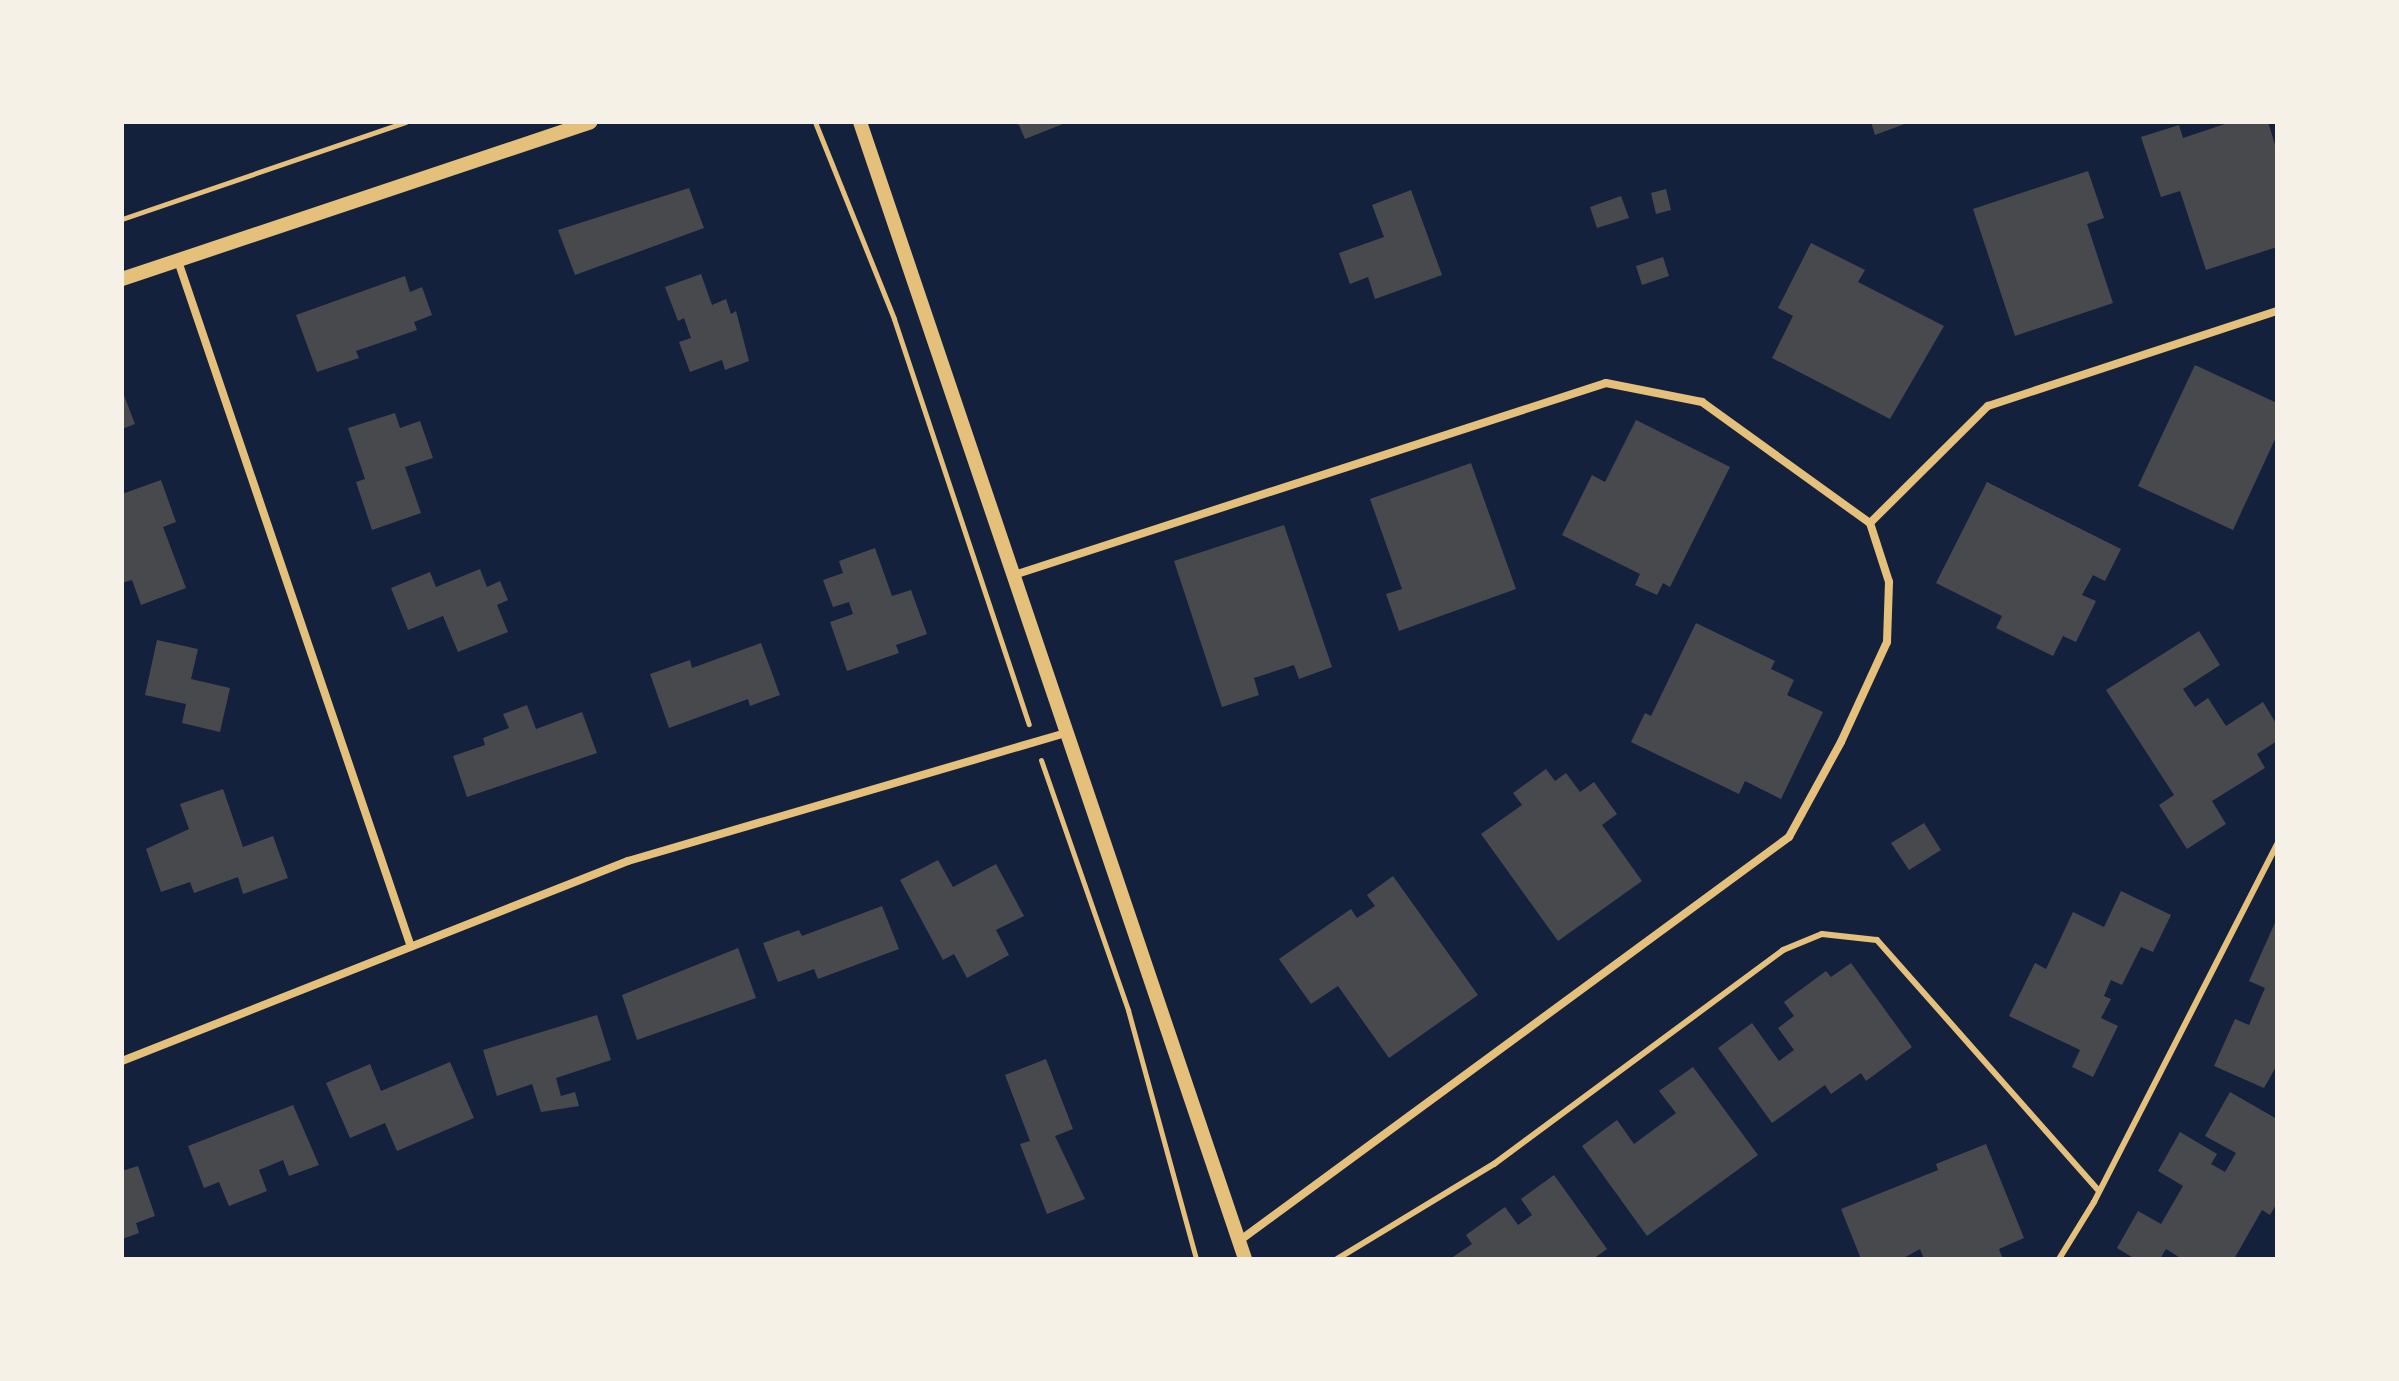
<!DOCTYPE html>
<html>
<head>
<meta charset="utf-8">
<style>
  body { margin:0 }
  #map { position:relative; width:2399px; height:1381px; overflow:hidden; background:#14213d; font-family:"DM Sans",sans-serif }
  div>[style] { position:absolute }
  .building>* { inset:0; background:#48494c }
  .path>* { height:5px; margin:-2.5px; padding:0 2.5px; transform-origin:2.5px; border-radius:2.5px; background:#e5c07b }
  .service>* { height:6px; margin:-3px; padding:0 3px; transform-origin:3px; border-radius:3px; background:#e5c07b }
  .minor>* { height:8px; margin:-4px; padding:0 4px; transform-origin:4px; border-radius:4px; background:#e5c07b }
  .tertiary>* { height:14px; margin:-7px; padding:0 7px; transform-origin:7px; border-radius:7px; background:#e5c07b }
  span { translate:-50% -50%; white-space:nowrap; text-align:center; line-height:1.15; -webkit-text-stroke:8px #f6f1e7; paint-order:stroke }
  .frame { position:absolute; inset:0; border:124px solid #f6f1e7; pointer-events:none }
</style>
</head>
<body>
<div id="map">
  <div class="building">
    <div style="clip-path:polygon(1012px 122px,1068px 122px,1025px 139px,1019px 125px)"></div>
    <div style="clip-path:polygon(1871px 122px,1910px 122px,1875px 135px)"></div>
    <div style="clip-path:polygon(2231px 122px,2268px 122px,2277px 151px,2277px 247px,2206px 270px,2180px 191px,2161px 197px,2141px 137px,2179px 125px,2183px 138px)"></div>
    <div style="clip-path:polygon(2088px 171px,2104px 218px,2087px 224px,2113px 303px,2015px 336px,1973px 209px)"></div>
    <div style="clip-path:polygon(689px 188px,704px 228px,575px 275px,558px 230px)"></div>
    <div style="clip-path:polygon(1666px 189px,1671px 210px,1656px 214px,1651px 193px)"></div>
    <div style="clip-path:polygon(1411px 190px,1442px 275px,1375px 299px,1368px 277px,1350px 284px,1339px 253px,1384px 237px,1372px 205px)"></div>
    <div style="clip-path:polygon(1621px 196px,1629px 218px,1597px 228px,1590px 207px)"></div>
    <div style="clip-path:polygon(1811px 243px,1865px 270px,1858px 282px,1944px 326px,1890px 419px,1772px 358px,1793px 316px,1778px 308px)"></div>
    <div style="clip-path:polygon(1663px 257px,1669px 276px,1642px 285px,1636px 266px)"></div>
    <div style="clip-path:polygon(701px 274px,712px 305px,726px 299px,731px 314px,736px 311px,749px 361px,725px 370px,722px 360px,690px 372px,679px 342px,691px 338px,684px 318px,678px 321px,665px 287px)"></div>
    <div style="clip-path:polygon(405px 276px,410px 292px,422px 287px,432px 315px,414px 322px,417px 330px,356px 351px,359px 358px,317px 372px,296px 315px)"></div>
    <div style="clip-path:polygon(2195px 365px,2277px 403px,2277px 435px,2233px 530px,2138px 486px)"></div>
    <div style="clip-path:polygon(122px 390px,135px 424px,122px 429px)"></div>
    <div style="clip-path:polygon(395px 413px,400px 428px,420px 421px,433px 458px,405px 467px,421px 513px,372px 530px,356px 482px,365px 479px,348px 428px)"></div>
    <div style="clip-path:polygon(1636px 420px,1730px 467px,1670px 587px,1663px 583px,1657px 595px,1635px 585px,1640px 574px,1562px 535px,1592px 475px,1605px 482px)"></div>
    <div style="clip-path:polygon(1471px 463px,1516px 589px,1399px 631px,1386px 594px,1402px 589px,1370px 499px)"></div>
    <div style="clip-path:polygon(161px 480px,176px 522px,163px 527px,186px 588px,141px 605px,132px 580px,122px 583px,122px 494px)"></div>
    <div style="clip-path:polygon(1987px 482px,2121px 549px,2105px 581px,2093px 575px,2082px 595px,2096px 601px,2076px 642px,2063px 636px,2053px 656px,1996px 628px,2002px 616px,1936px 583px)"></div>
    <div style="clip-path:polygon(1284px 525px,1332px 667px,1299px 679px,1294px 665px,1254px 678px,1259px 695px,1222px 707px,1174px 561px)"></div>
    <div style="clip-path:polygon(875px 548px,892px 596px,911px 590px,927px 634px,896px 645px,899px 653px,847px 671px,830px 622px,853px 614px,849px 602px,833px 607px,823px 580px,843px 573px,839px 561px)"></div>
    <div style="clip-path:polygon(480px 569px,487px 587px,500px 581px,508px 600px,497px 605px,508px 632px,458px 652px,443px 616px,408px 630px,391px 588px,430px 572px,436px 587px)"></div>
    <div style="clip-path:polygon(1696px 623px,1775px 661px,1771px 669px,1794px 680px,1787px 695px,1823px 712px,1781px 799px,1745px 781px,1739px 794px,1631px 742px,1645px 713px,1651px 716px)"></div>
    <div style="clip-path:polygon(2199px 631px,2220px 665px,2183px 689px,2195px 707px,2208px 698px,2226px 726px,2263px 702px,2277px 725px,2277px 741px,2257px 754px,2265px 768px,2212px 801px,2226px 824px,2187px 849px,2159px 805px,2174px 795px,2106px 690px)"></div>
    <div style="clip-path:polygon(157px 640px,198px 649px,191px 679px,230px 688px,220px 732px,182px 723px,186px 704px,145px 695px)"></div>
    <div style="clip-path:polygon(761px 643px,780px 695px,750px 706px,748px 699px,669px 728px,650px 674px,690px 660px,692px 668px)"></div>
    <div style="clip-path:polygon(527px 705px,536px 729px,582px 712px,597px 753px,467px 797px,453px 756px,485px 745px,483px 738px,509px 728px,503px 714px)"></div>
    <div style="clip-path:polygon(1546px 769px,1555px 781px,1566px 773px,1580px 792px,1594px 782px,1617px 814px,1602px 825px,1642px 881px,1558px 941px,1481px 834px,1522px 805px,1513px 793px)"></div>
    <div style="clip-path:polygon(223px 789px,243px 847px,273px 836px,288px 878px,243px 894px,238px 877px,194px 893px,190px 882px,161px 892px,146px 849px,189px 829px,180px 804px)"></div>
    <div style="clip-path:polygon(1924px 823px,1941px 850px,1909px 870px,1891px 843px)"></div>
    <div style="clip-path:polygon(938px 860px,953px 887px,996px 864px,1024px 916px,996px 930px,1009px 955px,967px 978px,954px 954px,943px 960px,900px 880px)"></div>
    <div style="clip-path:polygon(1393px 876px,1478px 995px,1389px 1058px,1338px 986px,1311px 1004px,1279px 959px,1351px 909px,1357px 918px,1375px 906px,1367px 895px)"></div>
    <div style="clip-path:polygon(2121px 891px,2171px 915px,2153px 952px,2141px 947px,2122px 985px,2111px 980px,2104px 996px,2111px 999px,2101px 1018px,2118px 1026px,2093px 1077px,2072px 1067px,2080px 1050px,2009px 1016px,2035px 963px,2046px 969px,2073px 912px,2104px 927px)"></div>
    <div style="clip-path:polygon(882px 906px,899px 949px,818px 979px,814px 969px,778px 982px,763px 943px,799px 930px,802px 936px)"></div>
    <div style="clip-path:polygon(2277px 918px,2277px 1065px,2264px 1088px,2214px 1066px,2235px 1019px,2249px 1025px,2265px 988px,2249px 981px)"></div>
    <div style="clip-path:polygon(738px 948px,756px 998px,637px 1040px,622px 995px)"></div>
    <div style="clip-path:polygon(1851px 963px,1912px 1047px,1866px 1081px,1861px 1073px,1831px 1094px,1825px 1085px,1772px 1123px,1718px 1048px,1752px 1023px,1779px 1061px,1794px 1050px,1778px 1028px,1794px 1016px,1784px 1002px,1826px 971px,1831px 977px)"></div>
    <div style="clip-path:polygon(597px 1015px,611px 1060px,556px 1078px,561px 1096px,575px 1092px,579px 1106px,541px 1112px,532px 1084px,497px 1096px,483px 1050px)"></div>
    <div style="clip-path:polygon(1046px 1059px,1073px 1129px,1055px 1136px,1085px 1199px,1047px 1214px,1020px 1144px,1030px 1141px,1005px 1075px)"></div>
    <div style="clip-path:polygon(450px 1062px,474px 1118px,397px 1151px,385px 1123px,350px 1138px,326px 1083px,370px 1064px,381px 1091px)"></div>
    <div style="clip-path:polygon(1693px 1067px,1758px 1155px,1647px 1236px,1582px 1146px,1617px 1120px,1634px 1144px,1676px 1113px,1659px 1091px)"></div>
    <div style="clip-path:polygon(2230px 1092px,2277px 1119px,2277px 1203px,2270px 1215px,2262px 1210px,2234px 1259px,2182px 1259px,2166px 1249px,2160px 1259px,2135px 1259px,2117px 1248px,2138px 1211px,2161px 1224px,2183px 1186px,2158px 1171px,2180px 1132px,2217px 1154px,2211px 1164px,2225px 1172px,2236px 1153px,2205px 1136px)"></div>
    <div style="clip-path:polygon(293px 1105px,319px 1165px,289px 1176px,283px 1160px,259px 1170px,267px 1191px,229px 1206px,219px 1182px,204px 1188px,188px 1146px)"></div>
    <div style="clip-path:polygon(1986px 1144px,2024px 1238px,1999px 1249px,2003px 1259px,1924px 1259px,1920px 1249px,1902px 1259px,1861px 1259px,1841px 1209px,1938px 1170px,1936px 1164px)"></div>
    <div style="clip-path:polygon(138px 1166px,155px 1216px,136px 1223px,139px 1233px,122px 1239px,122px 1171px)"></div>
    <div style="clip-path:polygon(1554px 1175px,1607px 1249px,1593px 1259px,1450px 1259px,1472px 1244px,1466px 1235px,1505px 1207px,1518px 1225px,1532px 1215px,1521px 1199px)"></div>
  </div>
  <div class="path">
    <div style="left:815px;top:122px;width:212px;rotate:68.1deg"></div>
    <div style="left:894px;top:319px;width:427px;rotate:71.6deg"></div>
    <div style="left:122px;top:219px;width:300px;rotate:-18.9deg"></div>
    <div style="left:1041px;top:760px;width:265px;rotate:70.8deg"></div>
    <div style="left:1128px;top:1010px;width:258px;rotate:74.7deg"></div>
  </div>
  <div class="service">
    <div style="left:1337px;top:1259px;width:184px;rotate:-31.2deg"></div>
    <div style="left:1494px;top:1164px;width:360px;rotate:-36.5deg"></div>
    <div style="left:1783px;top:950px;width:42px;rotate:-22.3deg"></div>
    <div style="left:1822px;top:934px;width:55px;rotate:6.2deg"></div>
    <div style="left:1877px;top:940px;width:335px;rotate:48.5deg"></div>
    <div style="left:2059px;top:1259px;width:67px;rotate:-58.4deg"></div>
    <div style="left:2094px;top:1202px;width:402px;rotate:-62.9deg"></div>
  </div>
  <div class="minor">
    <div style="left:178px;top:261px;width:724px;rotate:71.24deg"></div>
    <div style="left:1870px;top:523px;width:166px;rotate:-44.8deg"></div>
    <div style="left:1988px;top:406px;width:304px;rotate:-18.2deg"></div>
    <div style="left:1014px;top:575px;width:622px;rotate:-17.97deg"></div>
    <div style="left:1606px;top:383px;width:98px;rotate:11.2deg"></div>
    <div style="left:1702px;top:402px;width:207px;rotate:35.8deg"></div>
    <div style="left:1870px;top:523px;width:62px;rotate:72.1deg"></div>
    <div style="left:1889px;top:582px;width:60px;rotate:91.9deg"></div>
    <div style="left:1887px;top:642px;width:110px;rotate:114.7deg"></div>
    <div style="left:1841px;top:742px;width:108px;rotate:118.7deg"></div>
    <div style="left:1789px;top:837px;width:682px;rotate:143.7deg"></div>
    <div style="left:122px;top:1061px;width:544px;rotate:-21.57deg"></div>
    <div style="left:628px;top:861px;width:456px;rotate:-16.3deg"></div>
  </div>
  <div class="tertiary">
    <div style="left:860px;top:122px;width:1200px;rotate:71.29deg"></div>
    <div style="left:122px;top:279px;width:494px;rotate:-18.5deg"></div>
  </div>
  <div class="frame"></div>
</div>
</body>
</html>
